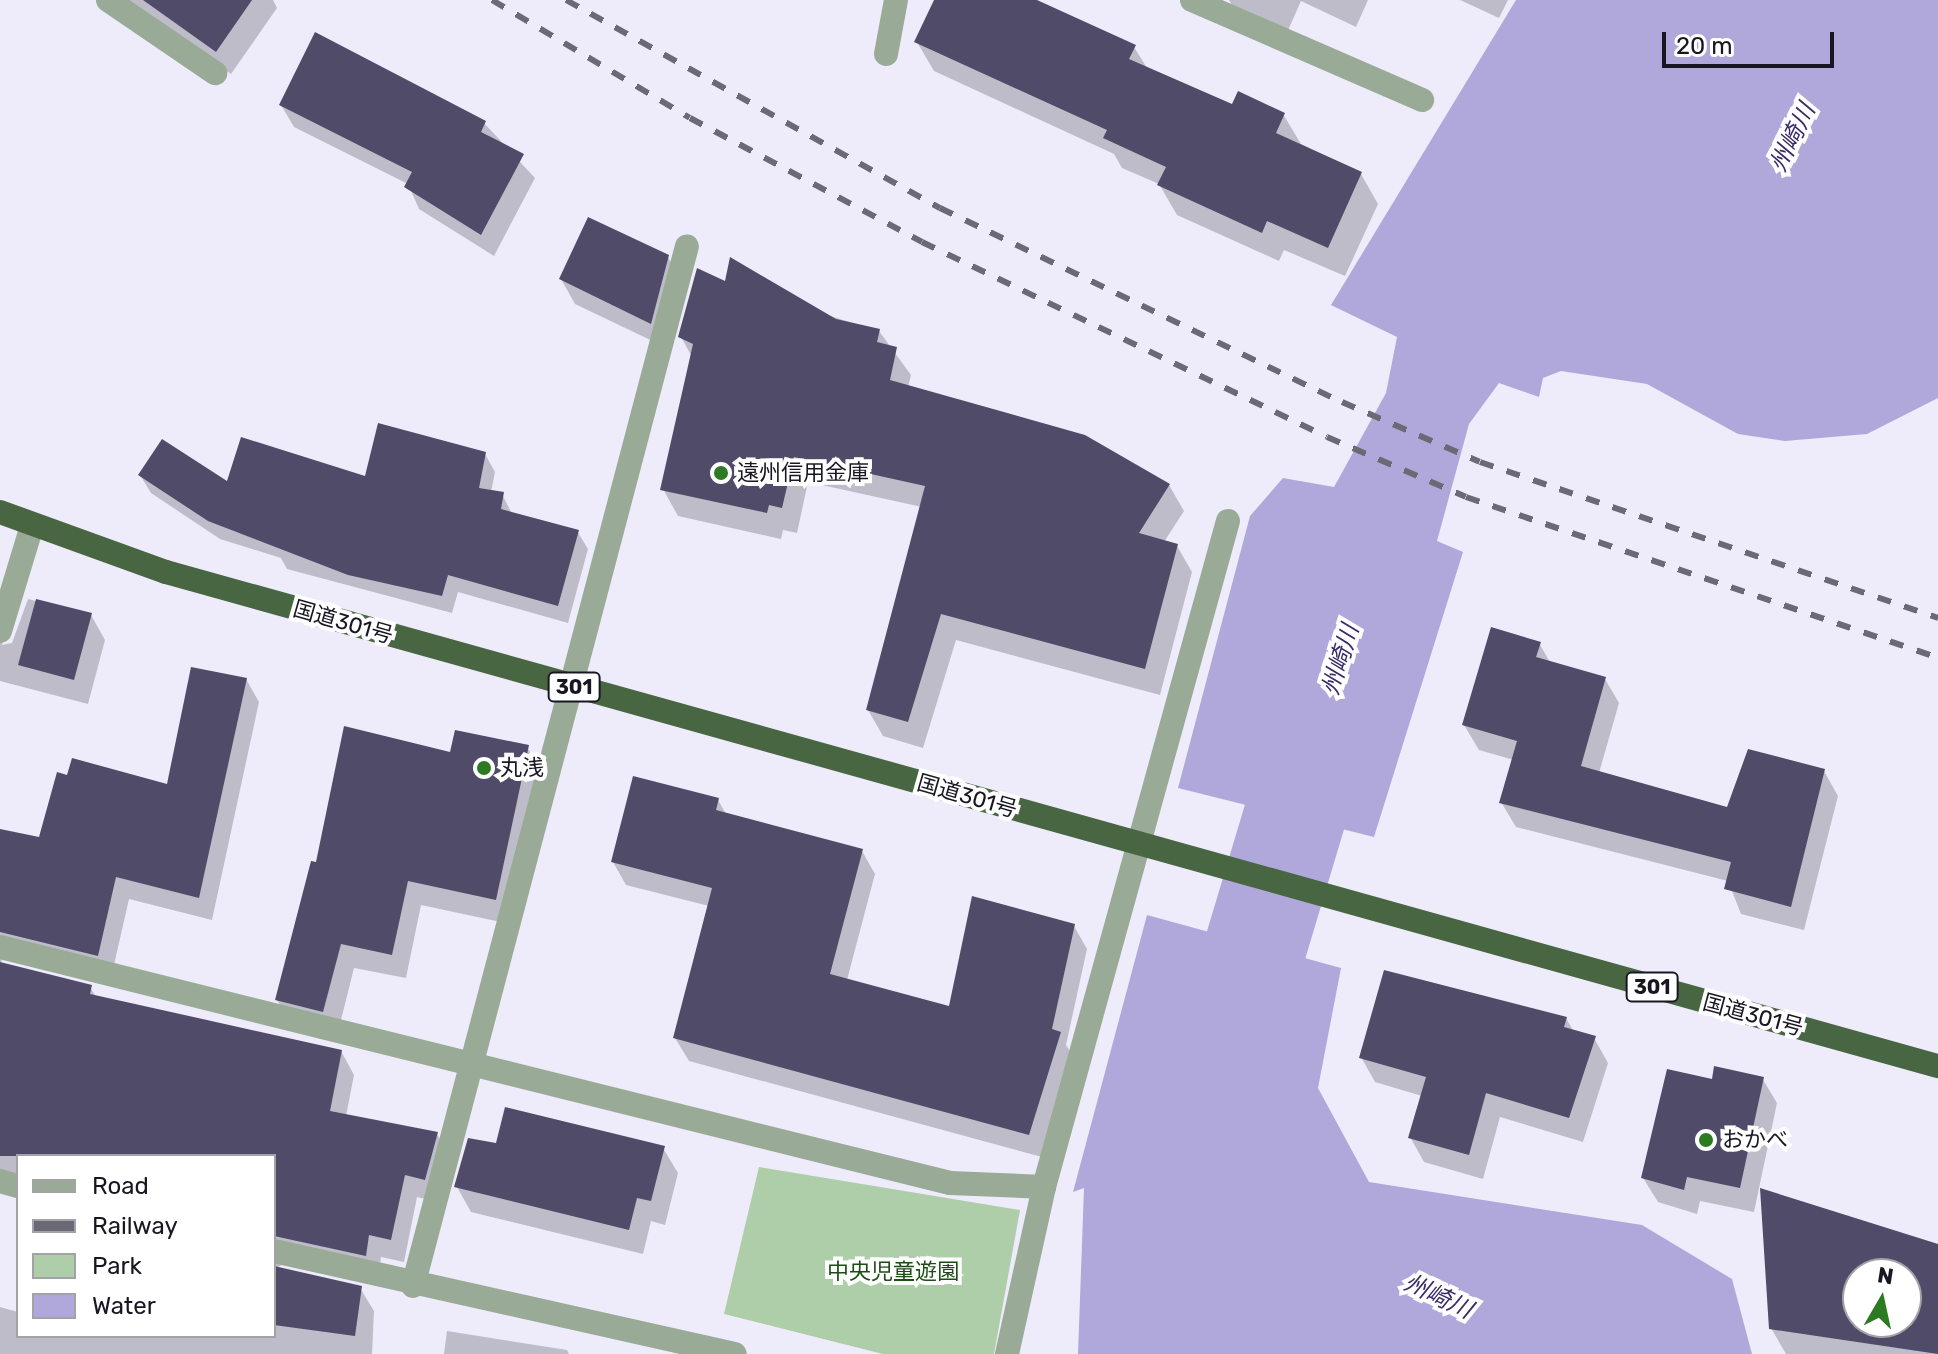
<!DOCTYPE html>
<html>
<head>
<meta charset="utf-8">
<style>
  body { margin:0 }
  #map { position:relative; width:1938px; height:1354px; overflow:hidden; background:#eeecfb; font-family:Rubik,"Noto Sans JP",sans-serif }
  div>[style] { position:absolute }
  .green>* { inset:0; background:#adcea8 }
  .water>* { inset:0; background:#b0a8da }
  .shadow>* { inset:0; background:#0003 }
  .river>* { height:102px; margin:-51px; padding:0 51px; transform-origin:51px; border-radius:51px; background:#b0a8da }
  .building>* { inset:0; background:#4f4b69 }
  .service>* { height:24px; margin:-12px; padding:0 12px; transform-origin:12px; border-radius:12px; background:#99aa97 }
  .minor>* { height:24px; margin:-12px; padding:0 12px; transform-origin:12px; border-radius:12px; background:#99aa97 }
  .trunk>* { height:24px; margin:-12px; padding:0 12px; transform-origin:12px; border-radius:12px; background:#486642 }
  .rail>* { height:6px; margin-top:-3px; transform-origin:0; background:repeating-linear-gradient(90deg,#6b6976 0 14px,transparent 0 28px) }
  .dots>* { width:22px; height:22px; translate:-50% -50%; box-sizing:border-box; border:4px solid #fff; border-radius:50% }
  span { translate:-50% -50%; white-space:nowrap; text-align:center; line-height:1.15; -webkit-text-stroke:8px #fff; paint-order:stroke }
  .shield-label span { padding:2px 6px; background:#fff; border:2px solid; border-radius:6px; -webkit-text-stroke-width:0 }
  .shield-label { font-size:20px; color:#181622; font-weight:700 }
  .poi-label { font-size:22px; color:#181622 }
  .left { translate:0 -50%; text-align:left }
  .street-label { font-size:22px; color:#181622 }
  .park-label { font-size:22px; color:#1c4d15 }
  .water-label { font-size:24px; color:#3a2b68; font-style:italic }
  .legend { position:absolute; left:16px; top:1154px; width:260px; height:184px; box-sizing:border-box; background:#fff; border:2px solid #a3a2a7; margin:0; padding:10px 14px; list-style:none; font-size:24px; color:#181622 }
  .legend li { display:flex; align-items:center; gap:16px; height:40px }
  .legend b { width:40px; border:2px solid #a3a2a7 }
  .north { position:absolute; left:1842px; top:1258px; width:80px; height:80px; box-sizing:border-box; background:#fff; border:2px solid #a3a2a7; border-radius:50%; rotate:9deg; font-size:22px; font-weight:700; line-height:32px; text-align:center; color:#181622 }
  .north::after { content:''; display:block; margin:auto; width:28px; height:36px; background:#2c7a22; clip-path:polygon(50% 0,100% 100%,50% 72%,0 100%) }
  .scale { position:absolute; left:1662px; top:32px; width:172px; height:36px; box-sizing:border-box; border:4px solid #181622; border-top:0; padding-left:10px; font-size:24px; line-height:28px; white-space:nowrap; color:#181622; -webkit-text-stroke:6px #fff; paint-order:stroke }
</style>
</head>
<body>
<div id="map">
  <div class="green">
    <div style="clip-path:polygon(759px 1167px,1020px 1210px,994px 1354px,883px 1354px,724px 1314px)"></div>
  </div>
  <div class="water">
    <div style="clip-path:polygon(1516px 0,1938px 0,1938px 398px,1867px 434px,1785px 441px,1738px 434px,1647px 384px,1561px 371px,1543px 378px,1539px 397px,1499px 383px,1469px 424px,1437px 541px,1463px 552px,1374px 837px,1178px 788px,1250px 516px,1283px 478px,1334px 487px,1386px 393px,1397px 337px,1331px 305px)"></div>
    <div style="clip-path:polygon(1147px 915px,1341px 968px,1318px 1088px,1369px 1182px,1642px 1225px,1732px 1279px,1752px 1354px,1078px 1354px,1084px 1188px,1073px 1192px)"></div>
  </div>
  <div class="shadow">
    <div style="clip-path:polygon(124px 0,273px 0,277px 8px,231px 74px)"></div>
    <div style="clip-path:polygon(936px 0,1032px 0,1134px 47px,1147px 68px,1233px 107px,1283px 114px,1301px 144px,1361px 174px,1378px 204px,1345px 276px,1284px 250px,1279px 261px,1177px 215px,1159px 184px,1122px 168px,1114px 154px,934px 71px,917px 42px)"></div>
    <div style="clip-path:polygon(1229px 0,1368px 0,1356px 27px,1301px 1px,1286px 35px,1236px 12px)"></div>
    <div style="clip-path:polygon(1460px 0,1508px 0,1499px 18px)"></div>
    <div style="clip-path:polygon(281px 105px,484px 123px,535px 178px,494px 256px,419px 209px,408px 184px,294px 127px)"></div>
    <div style="clip-path:polygon(668px 257px,682px 282px,665px 347px,575px 304px,561px 279px)"></div>
    <div style="clip-path:polygon(726px 284px,879px 331px,911px 375px,908px 387px,1169px 485px,1184px 511px,1164px 542px,1177px 546px,1192px 572px,1160px 695px,956px 640px,923px 748px,883px 736px,868px 710px,922px 507px,808px 482px,797px 533px,783px 530px,781px 539px,678px 516px,663px 489px,692px 357px,681px 337px)"></div>
    <div style="clip-path:polygon(379px 425px,485px 454px,495px 472px,491px 492px,502px 494px,512px 514px,577px 531px,588px 549px,568px 623px,458px 592px,452px 613px,287px 569px,281px 558px,220px 539px,151px 493px,140px 475px,228px 484px,366px 479px)"></div>
    <div style="clip-path:polygon(0 597px,10px 615px,2px 645px,12px 643px,28px 599px,91px 615px,105px 640px,88px 704px,0 681px)"></div>
    <div style="clip-path:polygon(1539px 643px,1551px 664px,1605px 679px,1619px 703px,1599px 773px,1728px 810px,1824px 771px,1838px 796px,1804px 930px,1741px 914px,1728px 881px,1516px 827px,1501px 802px,1514px 760px,1479px 750px,1464px 725px)"></div>
    <div style="clip-path:polygon(246px 679px,259px 702px,212px 920px,129px 899px,111px 978px,2px 959px,1px 965px,90px 987px,96px 997px,341px 1051px,354px 1075px,346px 1116px,437px 1134px,450px 1157px,438px 1202px,417px 1197px,404px 1262px,381px 1257px,378px 1278px,291px 1259px,275px 1269px,360px 1288px,374px 1311px,372px 1354px,0 1354px,0 1307px,18px 1312px,18px 1336px,274px 1336px,274px 1156px,18px 1156px,18px 1175px,0 1171px,0 831px,40px 839px,169px 786px)"></div>
    <div style="clip-path:polygon(527px 747px,542px 772px,510px 924px,421px 905px,406px 978px,354px 968px,337px 1036px,291px 1024px,277px 1000px,318px 865px,452px 755px)"></div>
    <div style="clip-path:polygon(718px 800px,726px 814px,862px 851px,875px 874px,847px 980px,951px 1008px,1074px 926px,1087px 949px,1066px 1045px,1073px 1056px,1042px 1157px,689px 1061px,675px 1038px,709px 906px,626px 885px,613px 862px)"></div>
    <div style="clip-path:polygon(1566px 1018px,1574px 1032px,1594px 1038px,1608px 1063px,1583px 1142px,1500px 1117px,1483px 1179px,1424px 1162px,1410px 1137px,1422px 1096px,1375px 1082px,1361px 1057px)"></div>
    <div style="clip-path:polygon(1762px 1078px,1777px 1103px,1754px 1212px,1700px 1201px,1697px 1214px,1658px 1202px,1643px 1178px,1713px 1081px)"></div>
    <div style="clip-path:polygon(497px 1145px,663px 1148px,678px 1173px,665px 1225px,651px 1221px,643px 1254px,471px 1212px,457px 1187px)"></div>
    <div style="clip-path:polygon(evenodd,1763px 1190px,1938px 1248px,1938px 1354px,1786px 1354px,1771px 1328px,1763px 1190px,1858px 1274px,1906px 1274px,1906px 1322px,1858px 1322px,1858px 1274px)"></div>
    <div style="clip-path:polygon(447px 1331px,567px 1350px,569px 1354px,444px 1354px)"></div>
  </div>
  <div class="river">
    <div style="left:1225px;top:1082px;width:30px;rotate:-92deg"></div>
    <div style="left:1224px;top:1052px;width:387px;rotate:-73.3deg"></div>
  </div>
  <div class="building">
    <div style="clip-path:polygon(143px 0,252px 0,216px 52px)"></div>
    <div style="clip-path:polygon(934px 0,1037px 0,1136px 45px,1129px 59px,1232px 104px,1238px 91px,1285px 113px,1276px 133px,1362px 172px,1328px 248px,1267px 221px,1262px 233px,1157px 185px,1166px 167px,1103px 138px,1107px 130px,914px 42px)"></div>
    <div style="clip-path:polygon(315px 32px,486px 121px,481px 132px,524px 154px,481px 235px,404px 187px,412px 172px,279px 105px)"></div>
    <div style="clip-path:polygon(588px 217px,669px 255px,651px 324px,559px 279px)"></div>
    <div style="clip-path:polygon(730px 257px,836px 319px,880px 329px,877px 342px,897px 347px,890px 380px,1085px 435px,1170px 484px,1139px 533px,1178px 544px,1145px 669px,941px 614px,908px 722px,866px 710px,925px 486px,794px 457px,782px 508px,769px 505px,767px 513px,660px 490px,693px 344px,678px 337px,697px 268px,725px 281px)"></div>
    <div style="clip-path:polygon(378px 423px,486px 452px,479px 488px,504px 492px,501px 509px,579px 530px,558px 606px,448px 575px,442px 596px,348px 575px,208px 521px,138px 475px,162px 439px,227px 481px,241px 437px,365px 476px)"></div>
    <div style="clip-path:polygon(36px 599px,92px 613px,74px 680px,18px 665px)"></div>
    <div style="clip-path:polygon(1491px 627px,1541px 642px,1536px 657px,1606px 677px,1581px 766px,1727px 807px,1748px 749px,1825px 769px,1791px 907px,1724px 889px,1731px 862px,1499px 803px,1517px 741px,1462px 725px)"></div>
    <div style="clip-path:polygon(191px 667px,247px 678px,199px 898px,116px 877px,98px 956px,0 932px,0 829px,39px 837px,57px 772px,67px 775px,72px 758px,167px 784px)"></div>
    <div style="clip-path:polygon(344px 726px,450px 752px,455px 730px,529px 745px,496px 900px,408px 881px,392px 955px,341px 944px,323px 1012px,275px 1000px,311px 861px,316px 862px)"></div>
    <div style="clip-path:polygon(633px 776px,719px 798px,716px 810px,863px 849px,830px 974px,949px 1006px,972px 896px,1075px 924px,1052px 1029px,1061px 1032px,1029px 1135px,673px 1038px,712px 888px,611px 862px)"></div>
    <div style="clip-path:polygon(0 962px,92px 985px,90px 994px,342px 1050px,330px 1111px,438px 1132px,425px 1180px,405px 1175px,391px 1240px,369px 1235px,366px 1256px,274px 1236px,274px 1156px,0 1156px)"></div>
    <div style="clip-path:polygon(1384px 970px,1567px 1017px,1564px 1027px,1596px 1036px,1569px 1118px,1486px 1093px,1469px 1155px,1408px 1138px,1426px 1077px,1359px 1058px)"></div>
    <div style="clip-path:polygon(1714px 1066px,1764px 1077px,1740px 1188px,1687px 1177px,1684px 1190px,1641px 1178px,1667px 1069px,1712px 1079px)"></div>
    <div style="clip-path:polygon(505px 1107px,665px 1146px,651px 1201px,637px 1198px,629px 1230px,454px 1187px,468px 1138px,496px 1143px)"></div>
    <div style="clip-path:polygon(evenodd,1760px 1188px,1938px 1244px,1938px 1354px,1769px 1329px,1760px 1188px,1858px 1274px,1906px 1274px,1906px 1322px,1858px 1322px,1858px 1274px)"></div>
    <div style="clip-path:polygon(274px 1266px,362px 1286px,355px 1336px,274px 1325px)"></div>
  </div>
  <div class="service">
    <div style="left:108px;top:0;width:130px;rotate:34.3deg"></div>
    <div style="left:0;top:947px;width:979px;rotate:13.95deg"></div>
    <div style="left:950px;top:1183px;width:94px;rotate:2.4deg"></div>
    <div style="left:413px;top:1286px;width:1075px;rotate:-75.24deg"></div>
    <div style="left:1007px;top:1354px;width:171px;rotate:-77.5deg"></div>
    <div style="left:1044px;top:1187px;width:691px;rotate:-74.56deg"></div>
  </div>
  <div class="minor">
    <div style="left:1192px;top:0;width:251px;rotate:23.5deg"></div>
    <div style="left:886px;top:54px;width:55px;rotate:-79.5deg"></div>
    <div style="left:0;top:631px;width:110px;rotate:-73.1deg"></div>
    <div style="left:0;top:1181px;width:19px;rotate:16deg"></div>
    <div style="left:274px;top:1251px;width:472px;rotate:12.6deg"></div>
  </div>
  <div class="trunk">
    <div style="left:0;top:512px;width:177px;rotate:19.9deg"></div>
    <div style="left:166px;top:572px;width:1840px;rotate:15.58deg"></div>
  </div>
  <div class="rail">
    <div style="left:492px;top:0;width:230px;rotate:30.8deg"></div>
    <div style="left:690px;top:118px;width:263px;rotate:28.1deg"></div>
    <div style="left:922px;top:242px;width:449px;rotate:25.7deg"></div>
    <div style="left:1327px;top:437px;width:151px;rotate:23.3deg"></div>
    <div style="left:1466px;top:497px;width:499px;rotate:18.8deg"></div>
    <div style="left:566px;top:0;width:428px;rotate:29.1deg"></div>
    <div style="left:940px;top:208px;width:446px;rotate:25.8deg"></div>
    <div style="left:1342px;top:402px;width:150px;rotate:23.5deg"></div>
    <div style="left:1480px;top:462px;width:484px;rotate:18.8deg"></div>
  </div>
  <div class="dots">
    <div style="left:721px;top:473px;background:#2c7a22"></div>
    <div style="left:484px;top:768px;background:#2c7a22"></div>
    <div style="left:1706px;top:1140px;background:#2c7a22"></div>
  </div>
  <div class="shield-label">
    <span style="left:574px;top:687px">301</span>
    <span style="left:1652px;top:987px">301</span>
  </div>
  <div class="poi-label">
    <span class="left" style="left:737px;top:473px">遠州信用金庫</span>
    <span class="left" style="left:500px;top:768px">丸浅</span>
    <span class="left" style="left:1722px;top:1140px">おかべ</span>
  </div>
  <div class="street-label">
    <span style="left:343px;top:622px;rotate:16deg">国道301号</span>
    <span style="left:967px;top:796px;rotate:16deg">国道301号</span>
    <span style="left:1753px;top:1015px;rotate:15deg">国道301号</span>
  </div>
  <div class="park-label">
    <span style="left:893px;top:1272px">中央児童遊園</span>
  </div>
  <div class="water-label">
    <span style="left:1793px;top:138px;rotate:-64deg">州崎川</span>
    <span style="left:1341px;top:660px;rotate:-73deg">州崎川</span>
    <span style="left:1438px;top:1297px;rotate:25deg">州崎川</span>
  </div>
  <ul class="legend">
  <li><b style="height:10px;background:#99aa97"></b>Road</li>
  <li><b style="height:10px;background:#6b6976"></b>Railway</li>
  <li><b style="height:22px;background:#adcea8"></b>Park</li>
  <li><b style="height:22px;background:#b0a8da"></b>Water</li>
  </ul>
  <div class="north">N</div>
  <div class="scale">20 m</div>
</div>
</body>
</html>
